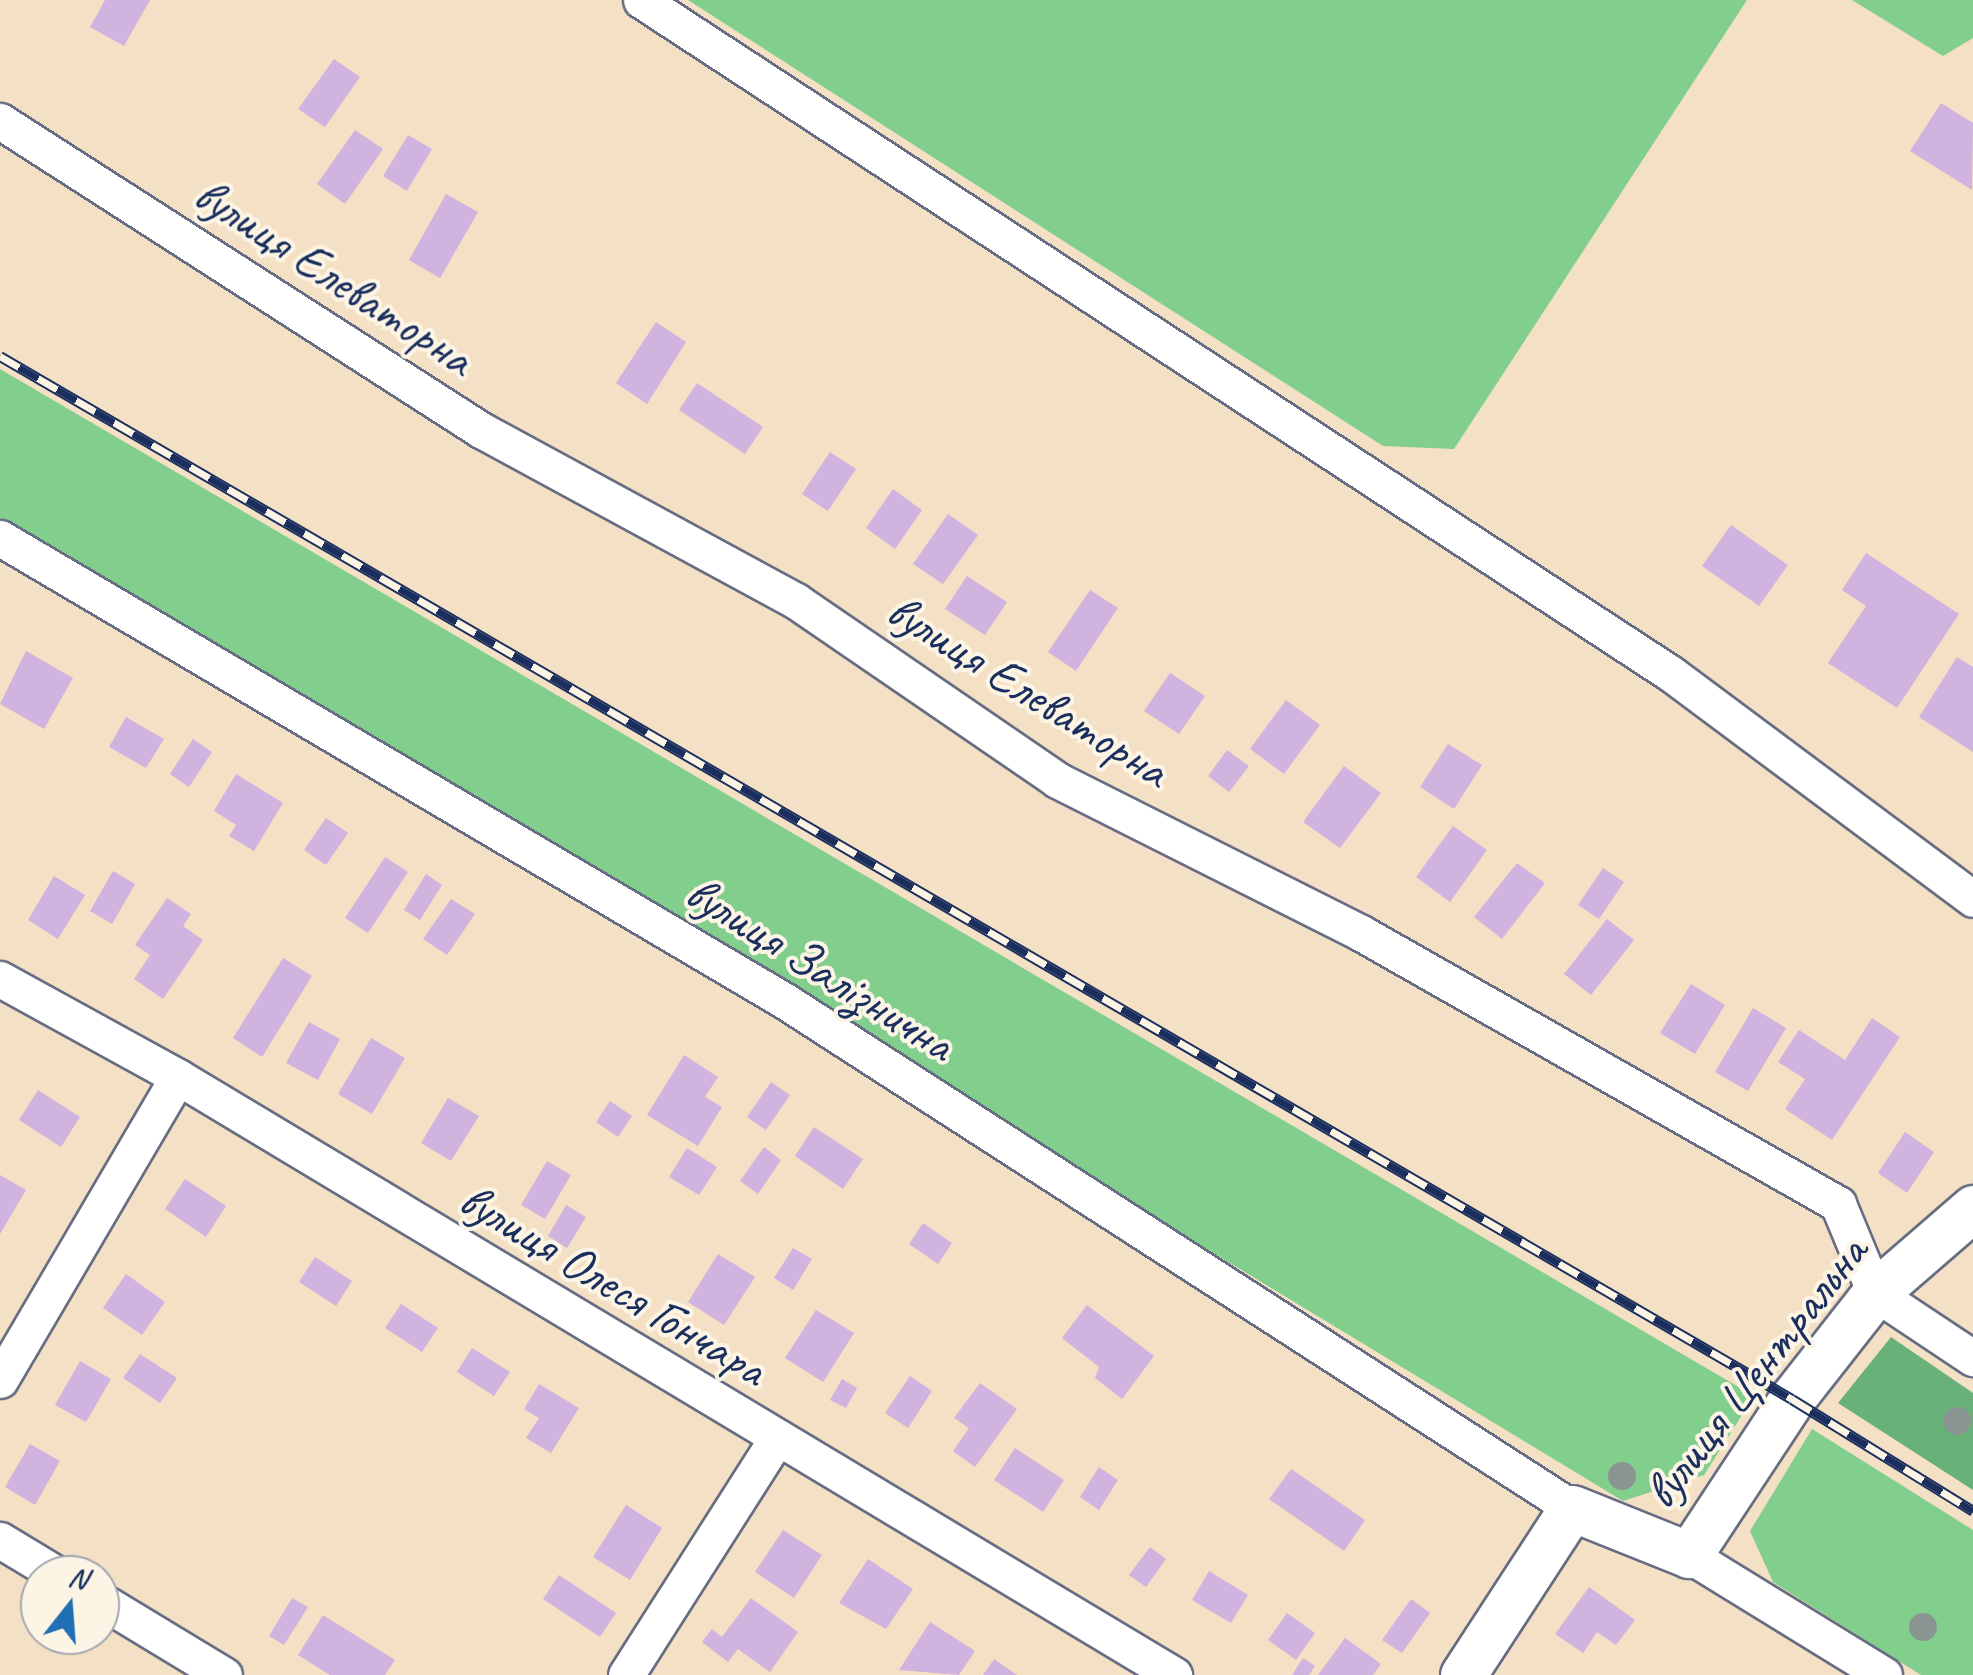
<!DOCTYPE html>
<html>
<head>
<meta charset="utf-8">
<style>
  body { margin:0 }
  #map { position:relative; width:1973px; height:1675px; overflow:hidden; background:#f4e0c4; font-family:Caveat,sans-serif }
  div>[style] { position:absolute }
  .green>* { inset:0; background:#81ce8d }
  .forest>* { inset:0; background:#68b178 }
  .building>* { inset:0; background:#d0b3de }
  .roads { filter:drop-shadow(2px 0 #676d82) drop-shadow(-2px 0 #676d82) drop-shadow(0 2px #676d82) drop-shadow(0 -2px #676d82) }
  .minor>* { height:35px; margin:-17.5px; padding:0 17.5px; transform-origin:17.5px; border-radius:17.5px; background:#fff }
  .major>* { height:45px; margin:-22.5px; padding:0 22.5px; transform-origin:22.5px; border-radius:22.5px; background:#fff }
  .rail>* { height:11px; margin-top:-5.5px; transform-origin:0; background:repeating-linear-gradient(90deg,#fcf5e5 0 22px,#1b2f5e 0 44px); box-sizing:border-box; border-block:2px solid #1b2f5e }
  .trees>* { width:28px; height:28px; margin:-14px; border-radius:50%; background:#8a9592 }
  span { translate:-50% -50%; white-space:nowrap; text-align:center; line-height:1.15; -webkit-text-stroke:8px #fcf5e5; paint-order:stroke }
  .street-label { font-size:50px; color:#1b2f5e }
  .north { position:absolute; left:20px; top:1555px; width:100px; height:100px; box-sizing:border-box; background:#fcf5e5; border:2px solid #a2a6af; border-radius:50%; rotate:17deg; font-size:28px; font-weight:700; line-height:40px; text-align:center; color:#1b2f5e }
  .north::after { content:''; display:block; margin:auto; width:35px; height:45px; background:#1f6fb2; clip-path:polygon(50% 0,100% 100%,50% 72%,0 100%) }
</style>
</head>
<body>
<div id="map">
  <div class="green">
    <div style="clip-path:polygon(688px 0,1747px 0,1454px 449px,1383px 446px)"></div>
    <div style="clip-path:polygon(1852px 0,1973px 0,1973px 38px,1943px 56px)"></div>
    <div style="clip-path:polygon(0 369px,1754px 1396px,1704px 1475px,1623px 1501px,0 518px)"></div>
    <div style="clip-path:polygon(1812px 1429px,1973px 1530px,1973px 1675px,1921px 1675px,1773px 1582px,1750px 1531px)"></div>
  </div>
  <div class="forest">
    <div style="clip-path:polygon(1891px 1337px,1973px 1393px,1973px 1490px,1838px 1403px)"></div>
  </div>
  <div class="building">
    <div style="clip-path:polygon(105px 0,150px 0,124px 46px,90px 27px)"></div>
    <div style="clip-path:polygon(334px 59px,360px 77px,325px 127px,298px 109px)"></div>
    <div style="clip-path:polygon(1941px 103px,1973px 123px,1972px 190px,1910px 151px)"></div>
    <div style="clip-path:polygon(355px 130px,383px 149px,345px 204px,317px 184px)"></div>
    <div style="clip-path:polygon(408px 135px,432px 149px,407px 191px,383px 176px)"></div>
    <div style="clip-path:polygon(446px 194px,478px 212px,440px 278px,409px 260px)"></div>
    <div style="clip-path:polygon(656px 322px,686px 342px,647px 404px,616px 383px)"></div>
    <div style="clip-path:polygon(697px 383px,763px 427px,745px 454px,679px 410px)"></div>
    <div style="clip-path:polygon(830px 452px,856px 469px,828px 511px,802px 494px)"></div>
    <div style="clip-path:polygon(893px 489px,922px 510px,895px 549px,866px 528px)"></div>
    <div style="clip-path:polygon(948px 514px,978px 535px,943px 584px,913px 564px)"></div>
    <div style="clip-path:polygon(1731px 525px,1788px 565px,1759px 606px,1702px 566px)"></div>
    <div style="clip-path:polygon(1866px 553px,1959px 614px,1897px 708px,1828px 663px,1866px 606px,1842px 590px)"></div>
    <div style="clip-path:polygon(967px 576px,1007px 602px,985px 635px,945px 609px)"></div>
    <div style="clip-path:polygon(1090px 590px,1118px 608px,1076px 671px,1048px 652px)"></div>
    <div style="clip-path:polygon(26px 651px,73px 678px,44px 729px,0 704px)"></div>
    <div style="clip-path:polygon(1957px 657px,1973px 667px,1973px 752px,1919px 717px)"></div>
    <div style="clip-path:polygon(1170px 673px,1205px 696px,1179px 734px,1144px 711px)"></div>
    <div style="clip-path:polygon(1286px 700px,1320px 725px,1284px 774px,1250px 749px)"></div>
    <div style="clip-path:polygon(126px 717px,164px 739px,146px 768px,109px 747px)"></div>
    <div style="clip-path:polygon(193px 739px,212px 752px,189px 787px,170px 774px)"></div>
    <div style="clip-path:polygon(1448px 744px,1482px 765px,1454px 809px,1420px 787px)"></div>
    <div style="clip-path:polygon(1227px 750px,1249px 766px,1229px 792px,1208px 776px)"></div>
    <div style="clip-path:polygon(1344px 766px,1381px 793px,1340px 848px,1303px 822px)"></div>
    <div style="clip-path:polygon(236px 774px,283px 803px,254px 851px,229px 836px,236px 825px,214px 811px)"></div>
    <div style="clip-path:polygon(326px 818px,348px 833px,326px 865px,304px 850px)"></div>
    <div style="clip-path:polygon(1453px 826px,1487px 850px,1450px 902px,1416px 877px)"></div>
    <div style="clip-path:polygon(385px 857px,408px 872px,368px 933px,345px 918px)"></div>
    <div style="clip-path:polygon(1517px 863px,1545px 883px,1502px 939px,1474px 917px)"></div>
    <div style="clip-path:polygon(1603px 868px,1624px 882px,1599px 919px,1578px 905px)"></div>
    <div style="clip-path:polygon(113px 871px,135px 884px,112px 924px,90px 911px)"></div>
    <div style="clip-path:polygon(426px 874px,442px 885px,420px 920px,404px 910px)"></div>
    <div style="clip-path:polygon(54px 876px,85px 895px,58px 939px,28px 920px)"></div>
    <div style="clip-path:polygon(167px 898px,191px 914px,183px 926px,203px 940px,163px 999px,134px 979px,150px 955px,135px 945px)"></div>
    <div style="clip-path:polygon(451px 899px,475px 914px,447px 955px,423px 939px)"></div>
    <div style="clip-path:polygon(1607px 919px,1634px 940px,1591px 995px,1564px 974px)"></div>
    <div style="clip-path:polygon(283px 958px,312px 976px,262px 1057px,233px 1038px)"></div>
    <div style="clip-path:polygon(1691px 984px,1725px 1005px,1695px 1054px,1660px 1033px)"></div>
    <div style="clip-path:polygon(1753px 1008px,1786px 1028px,1748px 1091px,1715px 1072px)"></div>
    <div style="clip-path:polygon(1872px 1018px,1900px 1037px,1832px 1140px,1785px 1109px,1805px 1079px,1778px 1062px,1799px 1030px,1845px 1060px)"></div>
    <div style="clip-path:polygon(309px 1022px,340px 1039px,318px 1080px,286px 1063px)"></div>
    <div style="clip-path:polygon(371px 1038px,405px 1058px,372px 1114px,338px 1094px)"></div>
    <div style="clip-path:polygon(684px 1055px,718px 1077px,705px 1097px,722px 1107px,698px 1146px,647px 1115px)"></div>
    <div style="clip-path:polygon(771px 1082px,790px 1095px,766px 1130px,747px 1117px)"></div>
    <div style="clip-path:polygon(38px 1090px,80px 1117px,61px 1147px,19px 1120px)"></div>
    <div style="clip-path:polygon(448px 1098px,479px 1116px,451px 1161px,421px 1143px)"></div>
    <div style="clip-path:polygon(610px 1101px,632px 1116px,618px 1137px,596px 1122px)"></div>
    <div style="clip-path:polygon(814px 1127px,863px 1159px,843px 1189px,795px 1156px)"></div>
    <div style="clip-path:polygon(1905px 1132px,1934px 1152px,1907px 1193px,1878px 1173px)"></div>
    <div style="clip-path:polygon(764px 1147px,781px 1160px,758px 1194px,740px 1181px)"></div>
    <div style="clip-path:polygon(687px 1148px,717px 1167px,699px 1195px,669px 1177px)"></div>
    <div style="clip-path:polygon(547px 1161px,571px 1175px,545px 1219px,521px 1205px)"></div>
    <div style="clip-path:polygon(0 1175px,26px 1190px,0 1234px)"></div>
    <div style="clip-path:polygon(185px 1179px,226px 1206px,206px 1237px,165px 1209px)"></div>
    <div style="clip-path:polygon(566px 1205px,586px 1217px,567px 1248px,548px 1236px)"></div>
    <div style="clip-path:polygon(923px 1223px,952px 1243px,938px 1264px,909px 1244px)"></div>
    <div style="clip-path:polygon(793px 1248px,812px 1259px,793px 1290px,774px 1278px)"></div>
    <div style="clip-path:polygon(718px 1254px,755px 1277px,724px 1325px,688px 1302px)"></div>
    <div style="clip-path:polygon(315px 1257px,352px 1281px,336px 1306px,299px 1282px)"></div>
    <div style="clip-path:polygon(126px 1274px,165px 1302px,142px 1335px,103px 1308px)"></div>
    <div style="clip-path:polygon(401px 1304px,438px 1328px,422px 1352px,385px 1328px)"></div>
    <div style="clip-path:polygon(1087px 1305px,1154px 1356px,1122px 1399px,1095px 1378px,1099px 1367px,1062px 1338px)"></div>
    <div style="clip-path:polygon(816px 1310px,854px 1333px,823px 1382px,785px 1358px)"></div>
    <div style="clip-path:polygon(472px 1348px,510px 1372px,494px 1396px,457px 1372px)"></div>
    <div style="clip-path:polygon(140px 1354px,177px 1378px,160px 1403px,123px 1378px)"></div>
    <div style="clip-path:polygon(80px 1361px,111px 1379px,86px 1422px,55px 1405px)"></div>
    <div style="clip-path:polygon(910px 1376px,932px 1391px,908px 1428px,885px 1413px)"></div>
    <div style="clip-path:polygon(842px 1379px,857px 1388px,846px 1408px,830px 1400px)"></div>
    <div style="clip-path:polygon(980px 1383px,1017px 1409px,975px 1467px,953px 1451px,969px 1428px,954px 1418px)"></div>
    <div style="clip-path:polygon(539px 1384px,579px 1408px,551px 1453px,526px 1438px,539px 1418px,524px 1409px)"></div>
    <div style="clip-path:polygon(30px 1444px,60px 1461px,35px 1505px,5px 1487px)"></div>
    <div style="clip-path:polygon(1015px 1448px,1064px 1480px,1043px 1512px,994px 1480px)"></div>
    <div style="clip-path:polygon(1099px 1467px,1118px 1480px,1099px 1510px,1080px 1497px)"></div>
    <div style="clip-path:polygon(1291px 1469px,1365px 1520px,1344px 1551px,1269px 1499px)"></div>
    <div style="clip-path:polygon(626px 1505px,662px 1528px,630px 1580px,593px 1557px)"></div>
    <div style="clip-path:polygon(783px 1530px,822px 1555px,794px 1598px,755px 1572px)"></div>
    <div style="clip-path:polygon(1150px 1547px,1166px 1559px,1146px 1587px,1129px 1575px)"></div>
    <div style="clip-path:polygon(868px 1559px,913px 1589px,886px 1629px,839px 1603px)"></div>
    <div style="clip-path:polygon(1209px 1571px,1248px 1595px,1231px 1623px,1192px 1600px)"></div>
    <div style="clip-path:polygon(559px 1575px,616px 1613px,600px 1637px,543px 1599px)"></div>
    <div style="clip-path:polygon(1589px 1587px,1635px 1620px,1616px 1645px,1597px 1632px,1583px 1653px,1555px 1634px)"></div>
    <div style="clip-path:polygon(292px 1598px,308px 1607px,284px 1645px,269px 1636px)"></div>
    <div style="clip-path:polygon(751px 1598px,798px 1632px,770px 1672px,738px 1649px,728px 1662px,702px 1642px,712px 1629px,722px 1637px)"></div>
    <div style="clip-path:polygon(1411px 1599px,1430px 1613px,1402px 1653px,1382px 1640px)"></div>
    <div style="clip-path:polygon(1287px 1613px,1315px 1633px,1296px 1660px,1268px 1640px)"></div>
    <div style="clip-path:polygon(323px 1615px,395px 1660px,385px 1675px,330px 1675px,298px 1655px)"></div>
    <div style="clip-path:polygon(930px 1622px,975px 1651px,959px 1675px,899px 1670px)"></div>
    <div style="clip-path:polygon(1345px 1638px,1381px 1664px,1373px 1675px,1318px 1675px)"></div>
    <div style="clip-path:polygon(1303px 1658px,1315px 1666px,1309px 1675px,1292px 1675px)"></div>
    <div style="clip-path:polygon(994px 1659px,1017px 1675px,983px 1675px)"></div>
  </div>
  <div class="roads">
    <div class="minor">
      <div style="left:641px;top:0;width:1230px;rotate:33.19deg"></div>
      <div style="left:1670px;top:673px;width:378px;rotate:36.7deg"></div>
      <div style="left:0;top:121px;width:572px;rotate:32.72deg"></div>
      <div style="left:481px;top:430px;width:358px;rotate:28.5deg"></div>
      <div style="left:796px;top:601px;width:316px;rotate:34.4deg"></div>
      <div style="left:1057px;top:780px;width:340px;rotate:26.7deg"></div>
      <div style="left:1361px;top:933px;width:549px;rotate:29.6deg"></div>
      <div style="left:1838px;top:1204px;width:96px;rotate:67.4deg"></div>
      <div style="left:1875px;top:1293px;width:118px;rotate:33.6deg"></div>
      <div style="left:0;top:538px;width:911px;rotate:30.53deg"></div>
      <div style="left:785px;top:1001px;width:936px;rotate:32.79deg"></div>
      <div style="left:0;top:979px;width:203px;rotate:28.8deg"></div>
      <div style="left:178px;top:1077px;width:1162px;rotate:30.98deg"></div>
      <div style="left:0;top:1380px;width:351px;rotate:-59.6deg"></div>
      <div style="left:0;top:1540px;width:68px;rotate:31.1deg"></div>
      <div style="left:1689px;top:1555px;width:229px;rotate:31.6deg"></div>
      <div style="left:100px;top:1600px;width:145px;rotate:31.2deg"></div>
      <div style="left:626px;top:1675px;width:277px;rotate:-57.5deg"></div>
    </div>
    <div class="major">
      <div style="left:1463px;top:1675px;width:199px;rotate:-56.9deg"></div>
      <div style="left:1572px;top:1508px;width:126px;rotate:21.9deg"></div>
      <div style="left:1689px;top:1555px;width:187px;rotate:-56.6deg"></div>
      <div style="left:1792px;top:1399px;width:135px;rotate:-51.9deg"></div>
      <div style="left:1875px;top:1293px;width:130px;rotate:-40.9deg"></div>
    </div>
  </div>
  <div class="rail">
    <div style="left:0;top:356px;width:2073px;rotate:30.2deg"></div>
    <div style="left:1792px;top:1399px;width:213px;rotate:31.7deg"></div>
  </div>
  <div class="trees">
    <div style="left:1957px;top:1421px"></div>
    <div style="left:1622px;top:1476px"></div>
    <div style="left:1923px;top:1627px"></div>
  </div>
  <div class="street-label">
    <span style="left:334px;top:276px;rotate:33deg">вулиця Елеваторна</span>
    <span style="left:1028px;top:690px;rotate:32deg">вулиця Елеваторна</span>
    <span style="left:820px;top:968px;rotate:32deg">вулиця Залізнична</span>
    <span style="left:613px;top:1284px;rotate:31deg">вулиця Олеся Гончара</span>
    <span style="left:1755px;top:1372px;rotate:-52deg">вулиця Центральна</span>
  </div>
  <div class="north">N</div>
</div>
</body>
</html>
